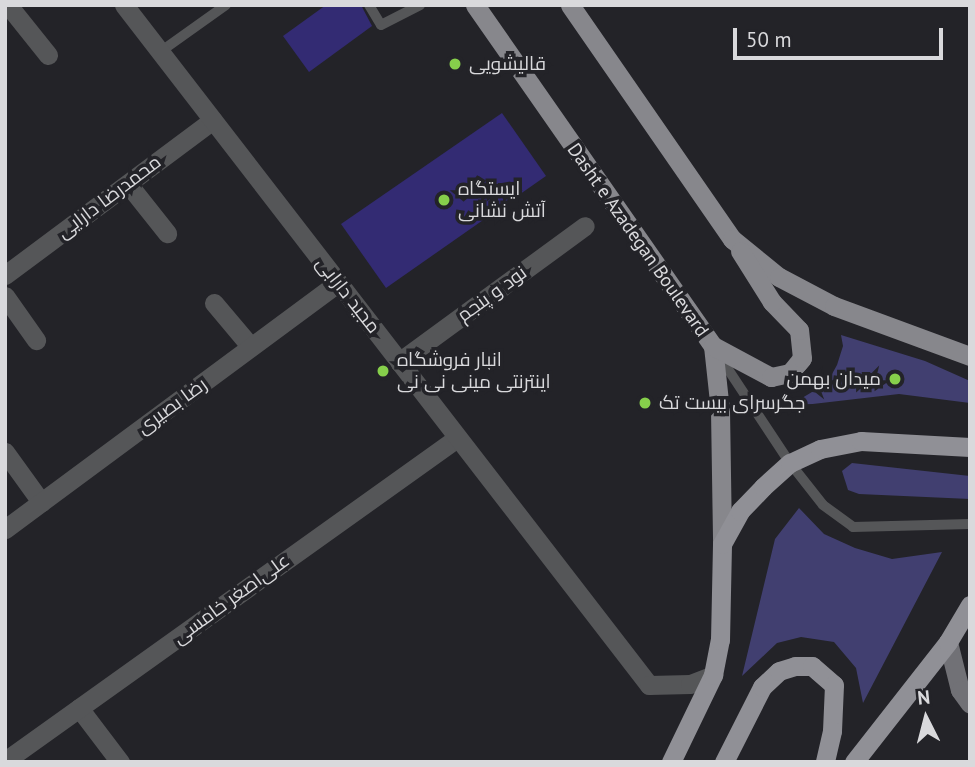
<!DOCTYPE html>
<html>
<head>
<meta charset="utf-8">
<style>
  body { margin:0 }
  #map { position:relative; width:975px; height:767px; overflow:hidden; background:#232328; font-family:"PT Sans",Cairo,sans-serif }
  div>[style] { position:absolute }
  .green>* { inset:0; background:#413f70 }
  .building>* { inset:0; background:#332b73 }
  .service>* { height:10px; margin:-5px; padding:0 5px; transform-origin:5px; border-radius:5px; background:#555658 }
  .minor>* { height:19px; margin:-9.5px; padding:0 9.5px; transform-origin:9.5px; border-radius:9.5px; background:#555658 }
  .tertiary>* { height:19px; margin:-9.5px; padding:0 9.5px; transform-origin:9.5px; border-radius:9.5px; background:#555658 }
  .secondary>* { height:19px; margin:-9.5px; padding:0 9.5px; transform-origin:9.5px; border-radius:9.5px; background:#717176 }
  .primary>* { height:19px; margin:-9.5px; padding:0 9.5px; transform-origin:9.5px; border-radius:9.5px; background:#87878c }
  .trunk>* { height:19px; margin:-9.5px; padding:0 9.5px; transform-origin:9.5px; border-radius:9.5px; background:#909096 }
  .dots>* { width:19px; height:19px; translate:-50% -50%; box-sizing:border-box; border:4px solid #232328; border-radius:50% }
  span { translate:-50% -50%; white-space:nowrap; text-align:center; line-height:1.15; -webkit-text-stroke:7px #232328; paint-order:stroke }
  .poi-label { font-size:19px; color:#d9d9dc }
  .left { translate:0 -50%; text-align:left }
  .right { translate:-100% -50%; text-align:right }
  .street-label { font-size:19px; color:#d9d9dc }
  .frame { position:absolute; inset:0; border:7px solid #d9d9dc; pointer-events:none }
  .north { position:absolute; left:891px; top:683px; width:70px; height:70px; -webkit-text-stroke:5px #232328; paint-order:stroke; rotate:354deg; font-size:19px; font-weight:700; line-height:28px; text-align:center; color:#d9d9dc }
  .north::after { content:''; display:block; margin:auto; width:24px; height:32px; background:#d9d9dc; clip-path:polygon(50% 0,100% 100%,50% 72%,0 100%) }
  .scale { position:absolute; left:733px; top:28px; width:210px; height:32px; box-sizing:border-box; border:4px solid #d9d9dc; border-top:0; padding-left:9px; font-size:21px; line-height:24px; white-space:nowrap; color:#d9d9dc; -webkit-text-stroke:5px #232328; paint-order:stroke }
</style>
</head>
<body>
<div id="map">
  <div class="green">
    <div style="clip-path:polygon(841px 335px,925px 361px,970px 381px,970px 403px,899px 394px,804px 405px,802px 398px,827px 383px,837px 365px,843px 346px)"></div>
    <div style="clip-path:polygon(852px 463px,970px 476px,970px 499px,859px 494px,848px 490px,842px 471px)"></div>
    <div style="clip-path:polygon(799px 508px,824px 534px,855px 548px,892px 559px,942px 552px,863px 703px,856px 668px,834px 642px,801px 637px,777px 643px,742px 676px,775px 539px)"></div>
  </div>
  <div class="building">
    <div style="clip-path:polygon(326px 5px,361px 5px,372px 26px,309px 72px,283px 36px)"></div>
    <div style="clip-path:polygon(502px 113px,546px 176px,386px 288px,341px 224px)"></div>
  </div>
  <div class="service">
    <div style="left:369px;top:5px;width:23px;rotate:59deg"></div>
    <div style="left:381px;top:25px;width:44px;rotate:-27.1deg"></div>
    <div style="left:160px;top:52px;width:81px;rotate:-35.5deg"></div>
    <div style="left:718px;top:354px;width:131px;rotate:56.6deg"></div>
    <div style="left:790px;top:463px;width:53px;rotate:51.8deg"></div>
    <div style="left:823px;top:505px;width:37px;rotate:36deg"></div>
    <div style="left:853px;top:527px;width:117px;rotate:-1.5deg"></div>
  </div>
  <div class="minor">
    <div style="left:8px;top:5px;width:64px;rotate:51.3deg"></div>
    <div style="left:128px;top:184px;width:63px;rotate:51.5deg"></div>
    <div style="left:5px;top:275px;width:259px;rotate:-36.7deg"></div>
    <div style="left:5px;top:296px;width:54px;rotate:54.8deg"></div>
    <div style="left:214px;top:303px;width:57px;rotate:49.9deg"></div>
    <div style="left:399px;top:362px;width:230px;rotate:-36.2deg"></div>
    <div style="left:5px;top:452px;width:62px;rotate:54.2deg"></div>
    <div style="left:5px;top:529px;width:414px;rotate:-36.5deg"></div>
    <div style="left:79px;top:708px;width:68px;rotate:52.8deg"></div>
    <div style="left:5px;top:761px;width:556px;rotate:-35.55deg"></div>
  </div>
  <div class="tertiary">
    <div style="left:124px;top:5px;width:859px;rotate:52.33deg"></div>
    <div style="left:649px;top:685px;width:41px;rotate:-1.4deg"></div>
    <div style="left:690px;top:684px;width:25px;rotate:-21deg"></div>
  </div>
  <div class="secondary">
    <div style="left:948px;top:642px;width:49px;rotate:76deg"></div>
    <div style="left:960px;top:690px;width:17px;rotate:54deg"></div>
  </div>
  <div class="primary">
    <div style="left:475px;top:5px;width:416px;rotate:55.1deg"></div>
    <div style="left:713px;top:346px;width:64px;rotate:83.8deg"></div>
    <div style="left:720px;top:410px;width:134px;rotate:89.1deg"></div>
    <div style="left:570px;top:5px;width:285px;rotate:55.3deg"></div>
    <div style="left:732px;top:239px;width:60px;rotate:39deg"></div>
    <div style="left:779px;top:277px;width:62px;rotate:27.8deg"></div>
    <div style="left:834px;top:306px;width:145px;rotate:20.2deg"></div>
    <div style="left:713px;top:346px;width:66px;rotate:28.1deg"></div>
    <div style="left:771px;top:377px;width:19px;rotate:-12deg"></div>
    <div style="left:790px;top:373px;width:19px;rotate:-51deg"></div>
    <div style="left:802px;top:358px;width:28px;rotate:-96deg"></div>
    <div style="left:799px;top:330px;width:39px;rotate:-134deg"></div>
    <div style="left:772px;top:302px;width:60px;rotate:-122.1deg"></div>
  </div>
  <div class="trunk">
    <div style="left:671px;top:762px;width:97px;rotate:-64.2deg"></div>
    <div style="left:713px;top:675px;width:36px;rotate:-79deg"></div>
    <div style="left:720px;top:640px;width:96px;rotate:-88.8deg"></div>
    <div style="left:722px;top:544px;width:38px;rotate:-61deg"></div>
    <div style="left:740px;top:511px;width:33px;rotate:-46deg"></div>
    <div style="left:763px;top:487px;width:36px;rotate:-42deg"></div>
    <div style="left:790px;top:463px;width:33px;rotate:-25deg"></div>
    <div style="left:820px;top:449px;width:42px;rotate:-11deg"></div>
    <div style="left:861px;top:441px;width:109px;rotate:3.2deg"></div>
    <div style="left:724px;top:762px;width:84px;rotate:-63.1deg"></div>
    <div style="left:762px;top:687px;width:23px;rotate:-43deg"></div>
    <div style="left:779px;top:671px;width:17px;rotate:-17deg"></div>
    <div style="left:795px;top:666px;width:17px"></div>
    <div style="left:812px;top:666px;width:29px;rotate:41deg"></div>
    <div style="left:834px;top:685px;width:46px;rotate:92.5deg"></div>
    <div style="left:832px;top:731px;width:32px;rotate:103deg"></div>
    <div style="left:854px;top:762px;width:152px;rotate:-51.9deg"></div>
    <div style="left:948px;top:642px;width:43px;rotate:-59.3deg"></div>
  </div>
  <div class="dots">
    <div style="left:455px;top:64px;background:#86cf4b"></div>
    <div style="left:444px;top:200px;background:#86cf4b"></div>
    <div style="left:383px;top:371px;background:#86cf4b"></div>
    <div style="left:895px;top:379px;background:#86cf4b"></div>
    <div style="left:645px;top:403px;background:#86cf4b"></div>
  </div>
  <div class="poi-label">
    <span class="left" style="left:469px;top:64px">قالیشویی</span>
    <span class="left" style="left:458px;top:200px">ایستگاه<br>آتش نشانی</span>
    <span class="left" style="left:397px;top:371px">انبار فروشگاه<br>اینترنتی مینی نی نی</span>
    <span class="right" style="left:881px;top:379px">میدان بهمن</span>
    <span class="left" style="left:659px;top:403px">جگرسرای بیست تک</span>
  </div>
  <div class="street-label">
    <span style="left:109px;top:197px;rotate:-37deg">محمدرضا دارایی</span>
    <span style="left:638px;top:240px;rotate:55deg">Dasht e Azadegan Boulevard</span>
    <span style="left:492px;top:294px;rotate:-36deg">نود و پنجم</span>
    <span style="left:348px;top:295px;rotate:52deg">مجید دارابی</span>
    <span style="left:172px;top:406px;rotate:-36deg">رضا بصیری</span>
    <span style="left:231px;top:599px;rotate:-36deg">علی‌اصغر خامسی</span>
  </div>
  <div class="frame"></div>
  <div class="north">N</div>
  <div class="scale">50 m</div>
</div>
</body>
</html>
